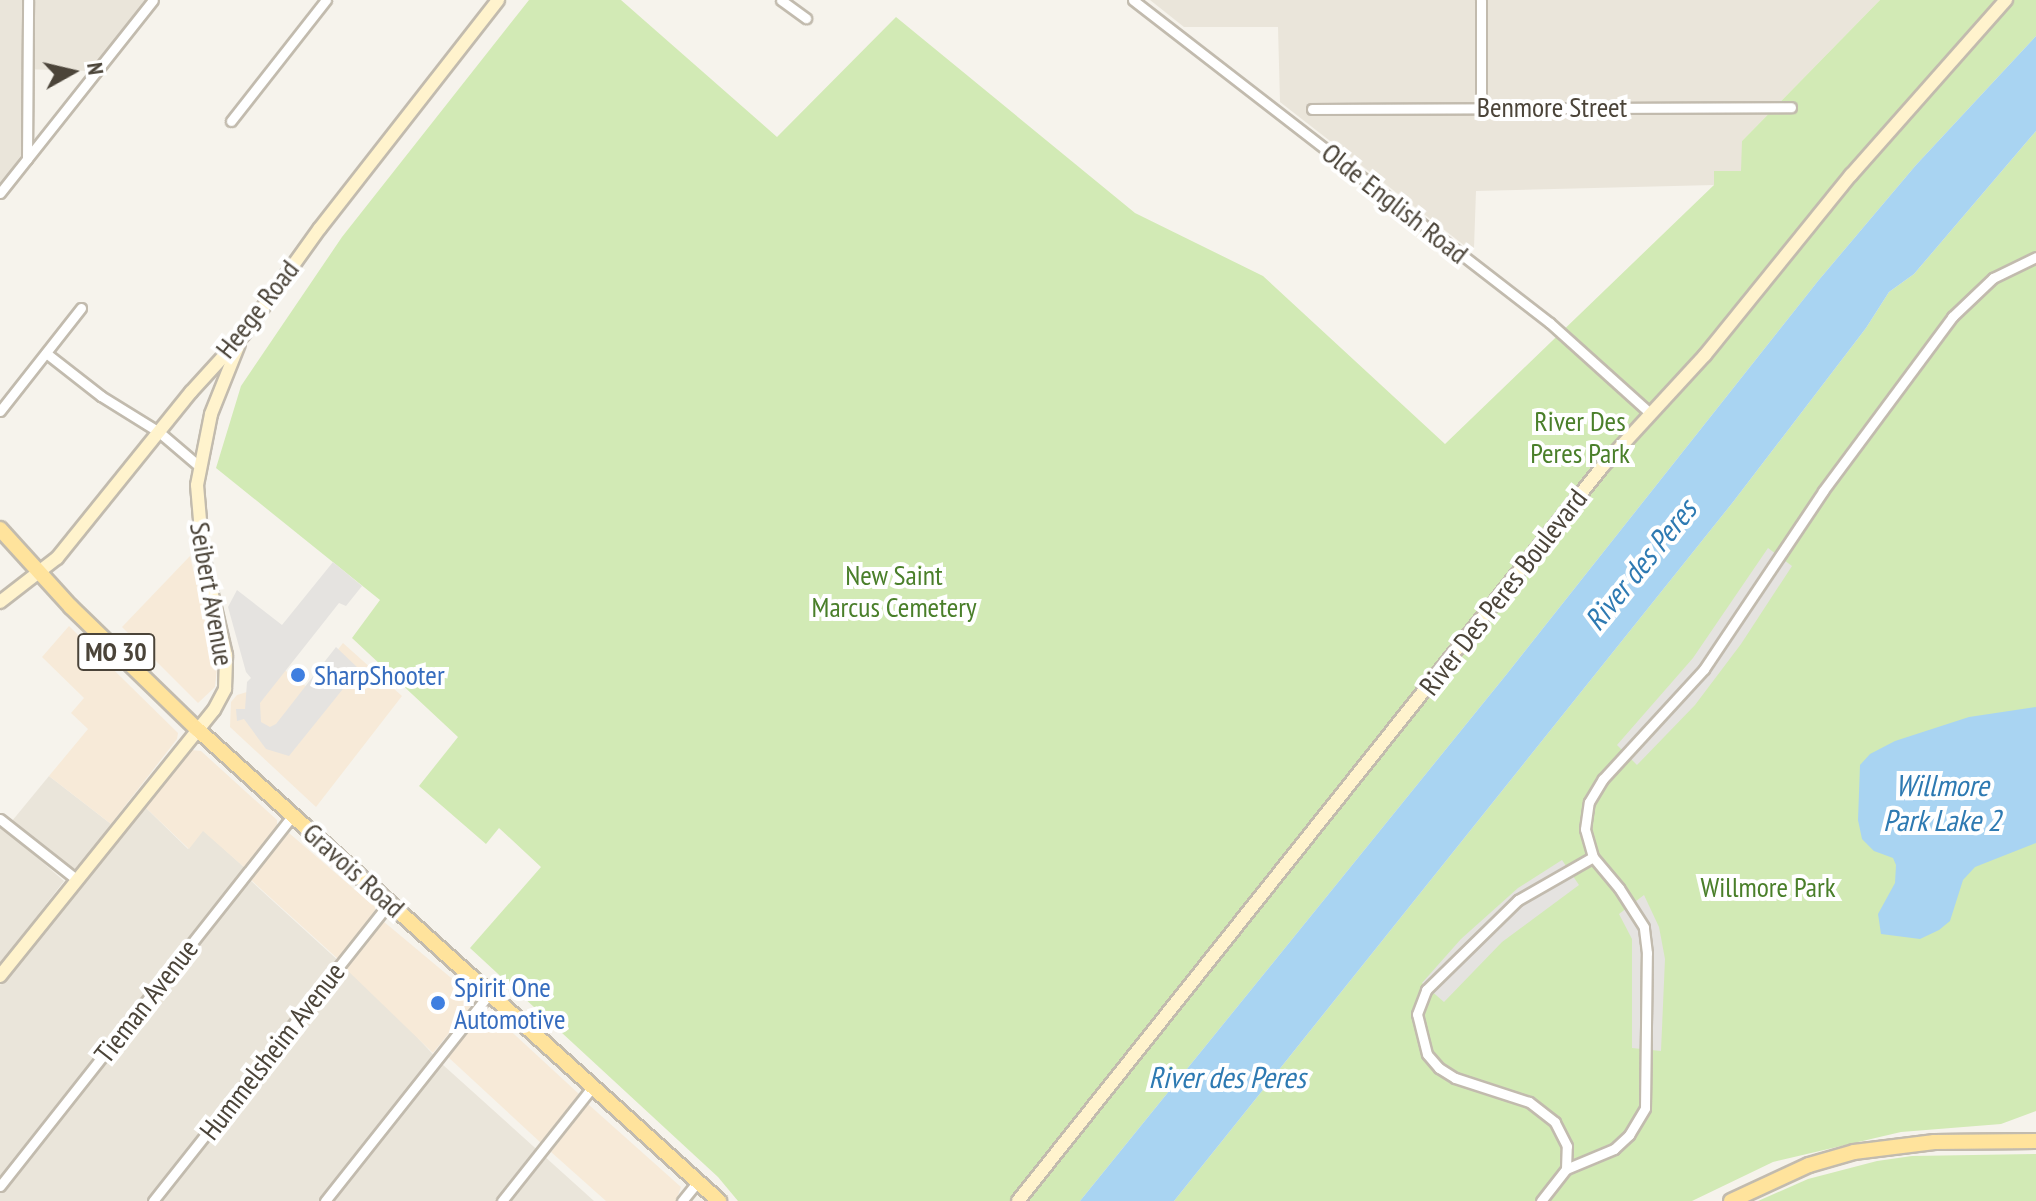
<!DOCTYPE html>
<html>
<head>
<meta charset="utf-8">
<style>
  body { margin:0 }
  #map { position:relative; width:2036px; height:1201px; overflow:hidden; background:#f6f3ec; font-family:"PT Sans Narrow",sans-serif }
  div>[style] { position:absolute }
  .residential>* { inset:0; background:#eae5da }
  .commercial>* { inset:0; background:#f7ead8 }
  .green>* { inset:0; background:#d2eab5 }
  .parking>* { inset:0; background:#e5e3e0 }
  .water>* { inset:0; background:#a9d4f2 }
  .roads { filter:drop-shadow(2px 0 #c2bbae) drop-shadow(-2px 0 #c2bbae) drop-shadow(0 2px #c2bbae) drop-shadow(0 -2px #c2bbae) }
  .street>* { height:9px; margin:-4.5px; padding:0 4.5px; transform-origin:4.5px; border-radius:4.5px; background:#fff }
  .secondary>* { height:12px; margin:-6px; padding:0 6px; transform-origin:6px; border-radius:6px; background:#fff3cd }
  .primary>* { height:14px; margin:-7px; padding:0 7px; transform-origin:7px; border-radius:7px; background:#ffe39c }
  .dots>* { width:22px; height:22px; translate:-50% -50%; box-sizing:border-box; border:4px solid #fff; border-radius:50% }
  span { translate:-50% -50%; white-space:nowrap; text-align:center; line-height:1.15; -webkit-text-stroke:8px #fff; paint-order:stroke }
  .shield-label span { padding:2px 6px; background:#fff; border:2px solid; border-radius:6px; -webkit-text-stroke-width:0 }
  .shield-label { font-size:26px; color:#4b4439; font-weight:700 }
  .street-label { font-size:28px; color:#4b4439 }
  .park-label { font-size:28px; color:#4a7f2a }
  .shop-label { font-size:28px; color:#366cbe }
  .left { translate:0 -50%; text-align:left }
  .water-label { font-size:30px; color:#2e7ab2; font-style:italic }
  .north { position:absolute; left:32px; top:32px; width:80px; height:80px; -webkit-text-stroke:6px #fff; paint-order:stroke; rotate:82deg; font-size:22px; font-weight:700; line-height:32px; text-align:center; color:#4b4439 }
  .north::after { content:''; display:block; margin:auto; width:28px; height:36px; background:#4b4439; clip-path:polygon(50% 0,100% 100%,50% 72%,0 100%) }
</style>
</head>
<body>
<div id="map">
  <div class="residential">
    <div style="clip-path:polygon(0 0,147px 0,89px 71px,21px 69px,22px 154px,0 185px)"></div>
    <div style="clip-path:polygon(1150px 0,1880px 0,1742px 141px,1742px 171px,1714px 172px,1714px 185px,1476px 191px,1474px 248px,1465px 246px,1280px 102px,1278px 27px,1184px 27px)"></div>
    <div style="clip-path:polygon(49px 776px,111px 824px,77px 869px,69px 868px,12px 821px)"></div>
    <div style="clip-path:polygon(143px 805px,188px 849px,203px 830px,245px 868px,250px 880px,387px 1005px,442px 1064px,594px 1201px,0 1201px,0 985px)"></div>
    <div style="clip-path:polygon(0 825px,64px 881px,0 964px)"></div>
  </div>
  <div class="commercial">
    <div style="clip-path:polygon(190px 556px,217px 668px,215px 687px,198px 703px,122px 627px)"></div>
    <div style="clip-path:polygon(69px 626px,178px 733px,177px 739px,111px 824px,49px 776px,88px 729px,71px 713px,84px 698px,42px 657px)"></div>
    <div style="clip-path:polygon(343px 643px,402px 696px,316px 807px,230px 727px,231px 702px,237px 695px,257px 689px,278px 665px,308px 688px)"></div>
    <div style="clip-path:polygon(192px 750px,201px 751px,277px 820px,277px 828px,245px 868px,203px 831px,189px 849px,143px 805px)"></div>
    <div style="clip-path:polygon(289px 833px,375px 907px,375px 911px,338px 959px,250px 879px)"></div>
    <div style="clip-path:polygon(383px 921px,474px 997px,474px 1002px,433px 1053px,346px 969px)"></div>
    <div style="clip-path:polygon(487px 1009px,579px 1094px,541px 1143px,448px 1057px)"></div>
    <div style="clip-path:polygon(588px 1104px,681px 1187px,676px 1201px,606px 1201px,551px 1152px)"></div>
  </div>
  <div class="green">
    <div style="clip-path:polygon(529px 0,621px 0,777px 137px,896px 17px,1135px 213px,1263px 276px,1445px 444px,1714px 185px,1714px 171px,1741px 171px,1742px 141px,1880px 0,2036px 0,2036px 36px,1916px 165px,1818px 281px,1506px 675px,1080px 1201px,738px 1201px,718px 1177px,470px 948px,541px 867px,499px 828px,486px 844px,419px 786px,458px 737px,352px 638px,380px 600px,216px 468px,241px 386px,342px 237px)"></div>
    <div style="clip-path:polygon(2036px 131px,2036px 1111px,2001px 1124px,1901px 1132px,1773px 1162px,1692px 1201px,1174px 1201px,1733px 502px,1866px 328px,1889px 292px,1914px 274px)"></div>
    <div style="clip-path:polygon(2036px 1154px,2036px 1201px,1758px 1201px,1808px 1179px,1877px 1161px,1912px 1156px)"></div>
  </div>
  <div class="parking">
    <div style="clip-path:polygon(1768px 548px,1792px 566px,1741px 644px,1695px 705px,1637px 765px,1617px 745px,1693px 658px)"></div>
    <div style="clip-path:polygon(333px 562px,362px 586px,346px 606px,339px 603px,260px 703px,261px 722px,270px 727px,276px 724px,336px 647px,359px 669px,289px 756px,266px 749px,244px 719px,237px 721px,236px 709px,245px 709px,247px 682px,251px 678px,246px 672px,228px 607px,237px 590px,282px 625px)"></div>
    <div style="clip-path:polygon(1562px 860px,1579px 885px,1502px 942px,1444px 1002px,1422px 983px,1461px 939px,1518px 888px)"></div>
    <div style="clip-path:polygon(1644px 895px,1659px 927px,1665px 959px,1661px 1051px,1632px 1048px,1632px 939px,1619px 914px)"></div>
  </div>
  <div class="water">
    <div style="clip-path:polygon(2036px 36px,2036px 131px,1914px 274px,1889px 292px,1866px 328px,1733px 502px,1174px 1201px,1080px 1201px,1506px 675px,1818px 281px,1916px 165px)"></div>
    <div style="clip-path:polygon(2036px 707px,2036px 843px,1975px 867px,1963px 880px,1950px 921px,1939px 930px,1920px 939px,1881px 934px,1878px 914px,1895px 883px,1896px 865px,1893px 858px,1874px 851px,1862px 839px,1858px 820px,1860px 765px,1870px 754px,1895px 741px,1969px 717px)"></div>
  </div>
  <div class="roads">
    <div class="street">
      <div style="left:781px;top:0;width:31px;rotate:36deg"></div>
      <div style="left:1133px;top:0;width:527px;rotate:37.76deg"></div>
      <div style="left:1550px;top:323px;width:135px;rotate:42deg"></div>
      <div style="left:1481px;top:0;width:107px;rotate:90deg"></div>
      <div style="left:1312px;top:109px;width:479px;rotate:-0.2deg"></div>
      <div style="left:231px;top:121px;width:154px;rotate:-51.9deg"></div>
      <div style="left:27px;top:159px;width:159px;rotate:-89.6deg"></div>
      <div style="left:0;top:193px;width:246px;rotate:-51.6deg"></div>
      <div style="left:46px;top:353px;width:70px;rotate:38deg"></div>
      <div style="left:101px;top:396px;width:68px;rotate:31.8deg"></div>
      <div style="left:159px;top:432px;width:52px;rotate:40.4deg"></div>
      <div style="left:0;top:411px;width:131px;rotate:-51.8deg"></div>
      <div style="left:0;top:819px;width:97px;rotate:38.3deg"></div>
      <div style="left:1566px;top:1169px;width:23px;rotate:-88deg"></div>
      <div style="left:1567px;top:1146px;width:27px;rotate:-117deg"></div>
      <div style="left:1555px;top:1122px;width:33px;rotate:-142deg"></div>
      <div style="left:1529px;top:1102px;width:78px;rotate:-162deg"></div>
      <div style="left:1455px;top:1078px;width:19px;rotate:-148deg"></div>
      <div style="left:1439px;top:1068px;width:18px;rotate:-131deg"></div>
      <div style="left:1427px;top:1054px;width:41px;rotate:-104deg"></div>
      <div style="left:1417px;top:1014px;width:26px;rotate:-69deg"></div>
      <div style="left:1426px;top:990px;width:129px;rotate:-44.4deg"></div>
      <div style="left:1518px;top:900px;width:86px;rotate:-29.8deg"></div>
      <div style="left:1593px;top:857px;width:29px;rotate:-106deg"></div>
      <div style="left:1585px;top:829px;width:27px;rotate:-82deg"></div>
      <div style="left:1589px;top:802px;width:27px;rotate:-59deg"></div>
      <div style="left:1603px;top:779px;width:149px;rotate:-47.4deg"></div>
      <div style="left:1704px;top:669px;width:214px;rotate:-56.2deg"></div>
      <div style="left:1823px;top:491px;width:217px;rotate:-53.4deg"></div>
      <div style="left:1952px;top:317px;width:57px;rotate:-43.6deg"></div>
      <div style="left:1993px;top:278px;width:48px;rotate:-26deg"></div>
      <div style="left:0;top:1186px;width:473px;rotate:-51.7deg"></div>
      <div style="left:153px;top:1201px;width:382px;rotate:-51.6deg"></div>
      <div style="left:325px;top:1201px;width:265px;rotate:-51.6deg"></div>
      <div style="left:502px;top:1201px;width:147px;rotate:-51.6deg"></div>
      <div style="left:682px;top:1201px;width:26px;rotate:-51deg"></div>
      <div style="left:1541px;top:1201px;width:41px;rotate:-52deg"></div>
      <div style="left:1566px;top:1169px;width:52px;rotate:-22.6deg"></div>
      <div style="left:1614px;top:1149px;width:21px;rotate:-43deg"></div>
      <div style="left:1629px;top:1135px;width:31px;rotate:-59deg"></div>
      <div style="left:1645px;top:1108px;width:155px;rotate:-89.3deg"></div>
      <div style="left:1647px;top:953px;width:26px;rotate:-97deg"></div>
      <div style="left:1644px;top:927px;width:46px;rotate:-122.7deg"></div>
      <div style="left:1619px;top:888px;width:40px;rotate:-130deg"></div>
    </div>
    <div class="secondary">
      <div style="left:0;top:602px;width:72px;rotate:-37.7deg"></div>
      <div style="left:57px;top:558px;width:213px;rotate:-51.1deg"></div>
      <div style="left:191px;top:392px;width:79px;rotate:-47.6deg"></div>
      <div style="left:244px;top:334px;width:130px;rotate:-54.4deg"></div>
      <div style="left:320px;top:228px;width:289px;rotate:-52deg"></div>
      <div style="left:0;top:976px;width:341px;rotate:-51.2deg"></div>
      <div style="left:214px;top:710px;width:24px;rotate:-62deg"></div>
      <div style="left:225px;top:689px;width:34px;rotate:-88deg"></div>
      <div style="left:226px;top:655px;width:103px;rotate:-103deg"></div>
      <div style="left:203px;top:555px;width:70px;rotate:-94.9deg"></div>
      <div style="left:197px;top:485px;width:72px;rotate:-78.8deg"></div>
      <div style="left:211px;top:414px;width:75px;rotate:-68.2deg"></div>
      <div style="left:1018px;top:1201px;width:938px;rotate:-51.49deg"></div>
      <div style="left:1602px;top:467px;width:152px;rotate:-47.4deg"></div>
      <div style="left:1705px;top:355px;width:232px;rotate:-51deg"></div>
      <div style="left:1851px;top:175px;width:234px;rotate:-48.5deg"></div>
    </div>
    <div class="primary">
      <div style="left:0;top:529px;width:105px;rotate:47.7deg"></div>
      <div style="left:71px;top:607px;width:175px;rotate:44.1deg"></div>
      <div style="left:197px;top:729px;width:704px;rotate:42.12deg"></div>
      <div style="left:1731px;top:1201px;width:86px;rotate:-24.8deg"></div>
      <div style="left:1809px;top:1165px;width:47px;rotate:-16.1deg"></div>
      <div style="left:1854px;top:1152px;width:81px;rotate:-7.1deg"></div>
      <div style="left:1934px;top:1142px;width:102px;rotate:-0.6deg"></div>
    </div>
  </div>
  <div class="dots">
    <div style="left:298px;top:675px;background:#3f7fe0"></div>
    <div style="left:438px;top:1003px;background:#3f7fe0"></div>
  </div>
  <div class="shield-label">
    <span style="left:116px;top:652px">MO 30</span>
  </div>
  <div class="street-label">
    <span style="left:1552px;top:107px">Benmore Street</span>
    <span style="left:1395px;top:203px;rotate:38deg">Olde English Road</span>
    <span style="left:257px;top:309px;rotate:-52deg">Heege Road</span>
    <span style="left:1503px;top:592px;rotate:-52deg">River Des Peres Boulevard</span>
    <span style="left:212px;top:594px;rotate:80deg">Seibert Avenue</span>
    <span style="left:354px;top:870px;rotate:42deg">Gravois Road</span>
    <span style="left:146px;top:1001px;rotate:-52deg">Tieman Avenue</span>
    <span style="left:272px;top:1051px;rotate:-52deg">Hummelsheim Avenue</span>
  </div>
  <div class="park-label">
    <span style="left:1580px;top:437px">River Des<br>Peres Park</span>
    <span style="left:894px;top:591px">New Saint<br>Marcus Cemetery</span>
    <span style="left:1768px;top:887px">Willmore Park</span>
  </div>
  <div class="shop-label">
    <span class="left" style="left:314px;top:675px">SharpShooter</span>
    <span class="left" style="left:454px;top:1003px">Spirit One<br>Automotive</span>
  </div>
  <div class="water-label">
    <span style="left:1640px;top:565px;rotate:-51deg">River des Peres</span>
    <span style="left:1942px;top:802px">Willmore<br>Park Lake 2</span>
    <span style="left:1227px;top:1077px">River des Peres</span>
  </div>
  <div class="north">N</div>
</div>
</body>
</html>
